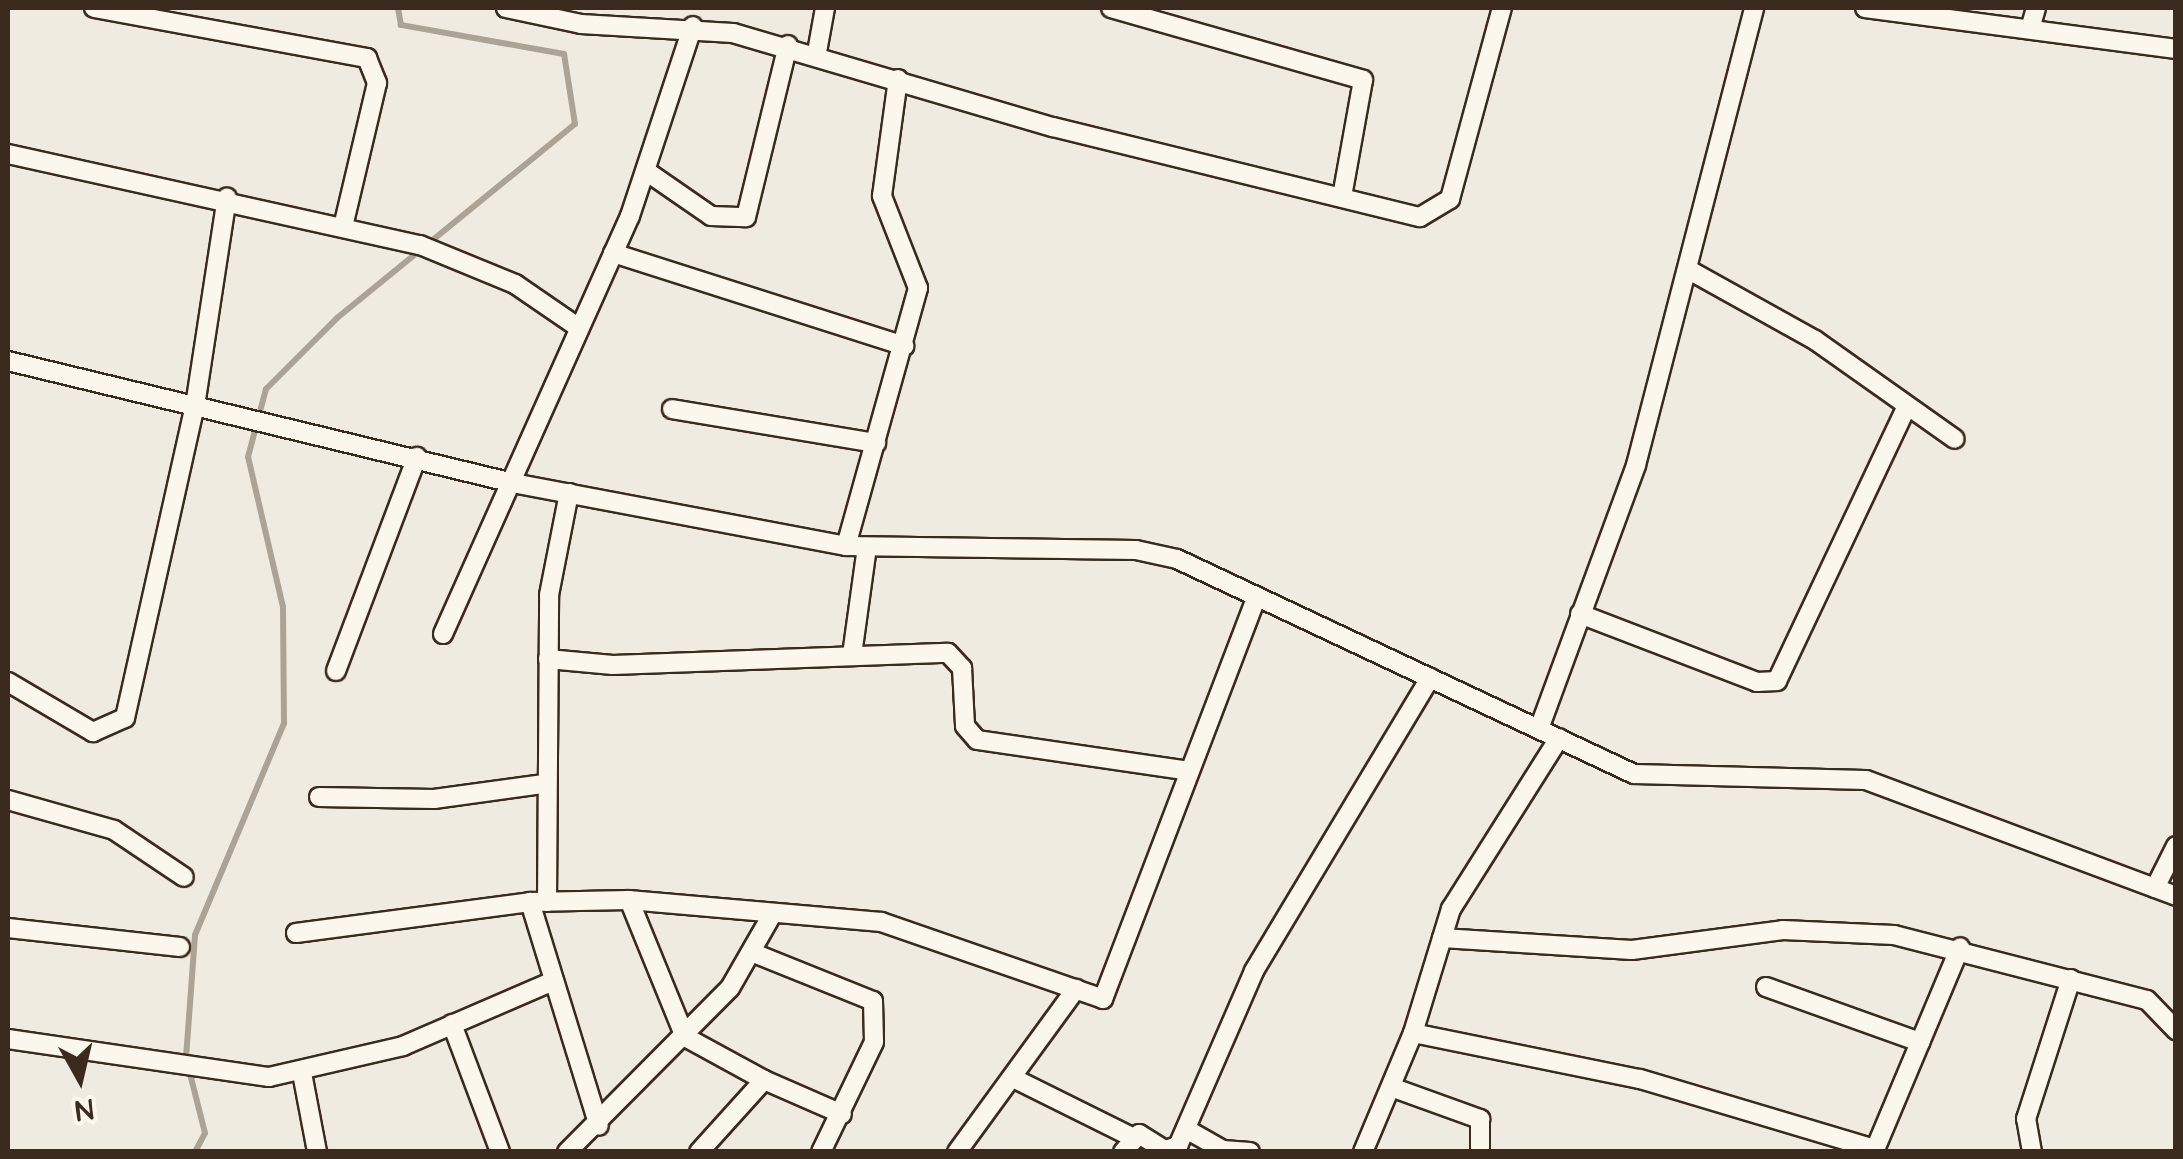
<!DOCTYPE html>
<html>
<head>
<meta charset="utf-8">
<style>
  body { margin:0 }
  #map { position:relative; width:2183px; height:1159px; overflow:hidden; background:#f0ebe0; font-family:"Architects Daughter",sans-serif }
  div>[style] { position:absolute }
  .stream>* { height:6px; margin:-3px; padding:0 3px; transform-origin:3px; border-radius:3px; background:#aca397 }
  .roads { filter:drop-shadow(2px 0 #3b2a1e) drop-shadow(-2px 0 #3b2a1e) drop-shadow(0 2px #3b2a1e) drop-shadow(0 -2px #3b2a1e) }
  .minor>* { height:18px; margin:-9px; padding:0 9px; transform-origin:9px; border-radius:9px; background:#fbf7ec }
  span { translate:-50% -50%; white-space:nowrap; text-align:center; line-height:1.15; -webkit-text-stroke:8px #fbf7ec; paint-order:stroke }
  .frame { position:absolute; inset:0; border:10px solid #3b2a1e; pointer-events:none }
  .north { position:absolute; left:30px; top:1029px; width:100px; height:100px; -webkit-text-stroke:8px #fbf7ec; paint-order:stroke; rotate:172deg; font-size:28px; font-weight:700; line-height:40px; text-align:center; color:#3b2a1e }
  .north::after { content:''; display:block; margin:auto; width:35px; height:45px; background:#3b2a1e; clip-path:polygon(50% 0,100% 100%,50% 72%,0 100%) }
</style>
</head>
<body>
<div id="map">
  <div class="stream">
    <div style="left:195px;top:1152px;width:21px;rotate:-62deg"></div>
    <div style="left:205px;top:1133px;width:77px;rotate:-104.2deg"></div>
    <div style="left:186px;top:1058px;width:123px;rotate:-85.8deg"></div>
    <div style="left:195px;top:935px;width:230px;rotate:-67.2deg"></div>
    <div style="left:284px;top:723px;width:116px;rotate:-90.5deg"></div>
    <div style="left:283px;top:607px;width:154px;rotate:-103.1deg"></div>
    <div style="left:248px;top:457px;width:70px;rotate:-75.2deg"></div>
    <div style="left:266px;top:389px;width:100px;rotate:-45deg"></div>
    <div style="left:337px;top:318px;width:307px;rotate:-39.2deg"></div>
    <div style="left:575px;top:124px;width:71px;rotate:-98.9deg"></div>
    <div style="left:564px;top:54px;width:166px;rotate:-169.9deg"></div>
    <div style="left:401px;top:25px;width:17px;rotate:-100deg"></div>
  </div>
  <div class="roads">
    <div class="minor">
      <div style="left:94px;top:8px;width:278px;rotate:10.4deg"></div>
      <div style="left:367px;top:58px;width:27px;rotate:68deg"></div>
      <div style="left:377px;top:83px;width:148px;rotate:103.3deg"></div>
      <div style="left:506px;top:8px;width:77px;rotate:12deg"></div>
      <div style="left:581px;top:24px;width:152px;rotate:3.4deg"></div>
      <div style="left:733px;top:33px;width:334px;rotate:16.4deg"></div>
      <div style="left:1053px;top:127px;width:378px;rotate:13.8deg"></div>
      <div style="left:1420px;top:217px;width:35px;rotate:-31deg"></div>
      <div style="left:1450px;top:199px;width:198px;rotate:-74.8deg"></div>
      <div style="left:1111px;top:8px;width:262px;rotate:15.9deg"></div>
      <div style="left:1363px;top:80px;width:119px;rotate:100.2deg"></div>
      <div style="left:1865px;top:8px;width:314px;rotate:7.5deg"></div>
      <div style="left:2030px;top:29px;width:22px;rotate:-74deg"></div>
      <div style="left:817px;top:52px;width:45px;rotate:-79.7deg"></div>
      <div style="left:8px;top:154px;width:422px;rotate:12.5deg"></div>
      <div style="left:420px;top:245px;width:103px;rotate:22.3deg"></div>
      <div style="left:515px;top:284px;width:78px;rotate:34.5deg"></div>
      <div style="left:646px;top:171px;width:79px;rotate:34.7deg"></div>
      <div style="left:711px;top:216px;width:35px;rotate:2deg"></div>
      <div style="left:746px;top:217px;width:177px;rotate:-76.3deg"></div>
      <div style="left:613px;top:253px;width:306px;rotate:17.7deg"></div>
      <div style="left:1689px;top:270px;width:144px;rotate:29.1deg"></div>
      <div style="left:1815px;top:340px;width:171px;rotate:35.3deg"></div>
      <div style="left:8px;top:361px;width:520px;rotate:13.58deg"></div>
      <div style="left:513px;top:483px;width:339px;rotate:10.7deg"></div>
      <div style="left:846px;top:546px;width:290px;rotate:0.8deg"></div>
      <div style="left:1136px;top:550px;width:42px;rotate:12.4deg"></div>
      <div style="left:1177px;top:559px;width:505px;rotate:25.2deg"></div>
      <div style="left:1634px;top:774px;width:232px;rotate:1.5deg"></div>
      <div style="left:1866px;top:780px;width:331px;rotate:20.5deg"></div>
      <div style="left:672px;top:409px;width:207px;rotate:9.5deg"></div>
      <div style="left:846px;top:546px;width:268px;rotate:-74.4deg"></div>
      <div style="left:918px;top:288px;width:99px;rotate:-111.4deg"></div>
      <div style="left:882px;top:196px;width:118px;rotate:-82.2deg"></div>
      <div style="left:1580px;top:614px;width:190px;rotate:21deg"></div>
      <div style="left:1757px;top:682px;width:20px;rotate:-3deg"></div>
      <div style="left:1777px;top:681px;width:302px;rotate:-64.7deg"></div>
      <div style="left:443px;top:634px;width:458px;rotate:-65.9deg"></div>
      <div style="left:630px;top:216px;width:200px;rotate:-71.7deg"></div>
      <div style="left:852px;top:655px;width:109px;rotate:-82.1deg"></div>
      <div style="left:548px;top:659px;width:65px;rotate:5.3deg"></div>
      <div style="left:613px;top:665px;width:335px;rotate:-2.1deg"></div>
      <div style="left:948px;top:653px;width:21px;rotate:47deg"></div>
      <div style="left:962px;top:668px;width:58px;rotate:87deg"></div>
      <div style="left:965px;top:726px;width:18px;rotate:49deg"></div>
      <div style="left:977px;top:740px;width:214px;rotate:8.3deg"></div>
      <div style="left:336px;top:671px;width:229px;rotate:-69.3deg"></div>
      <div style="left:8px;top:682px;width:99px;rotate:30.5deg"></div>
      <div style="left:93px;top:732px;width:35px;rotate:-24deg"></div>
      <div style="left:125px;top:718px;width:320px;rotate:-77.4deg"></div>
      <div style="left:195px;top:406px;width:211px;rotate:-81.3deg"></div>
      <div style="left:1539px;top:729px;width:281px;rotate:-69.8deg"></div>
      <div style="left:1636px;top:465px;width:472px;rotate:-75.5deg"></div>
      <div style="left:319px;top:797px;width:115px;rotate:1deg"></div>
      <div style="left:434px;top:799px;width:111px;rotate:-7.8deg"></div>
      <div style="left:8px;top:800px;width:110px;rotate:15.8deg"></div>
      <div style="left:114px;top:830px;width:84px;rotate:33.9deg"></div>
      <div style="left:2155px;top:888px;width:47px;rotate:-63.4deg"></div>
      <div style="left:530px;top:902px;width:234px;rotate:72.9deg"></div>
      <div style="left:547px;top:902px;width:307px;rotate:-89.6deg"></div>
      <div style="left:549px;top:595px;width:104px;rotate:-78.9deg"></div>
      <div style="left:8px;top:928px;width:173px;rotate:6.3deg"></div>
      <div style="left:296px;top:933px;width:236px;rotate:-7.5deg"></div>
      <div style="left:530px;top:902px;width:99px;rotate:-1.2deg"></div>
      <div style="left:1442px;top:938px;width:190px;rotate:3.6deg"></div>
      <div style="left:1632px;top:950px;width:152px;rotate:-7.5deg"></div>
      <div style="left:1783px;top:930px;width:111px;rotate:2.6deg"></div>
      <div style="left:1894px;top:935px;width:261px;rotate:14.4deg"></div>
      <div style="left:2147px;top:1000px;width:42px;rotate:46deg"></div>
      <div style="left:756px;top:954px;width:126px;rotate:21.9deg"></div>
      <div style="left:873px;top:1001px;width:41px;rotate:88.6deg"></div>
      <div style="left:874px;top:1042px;width:122px;rotate:115.7deg"></div>
      <div style="left:1766px;top:987px;width:164px;rotate:19.7deg"></div>
      <div style="left:452px;top:1024px;width:137px;rotate:69.4deg"></div>
      <div style="left:1413px;top:1033px;width:232px;rotate:11.5deg"></div>
      <div style="left:1640px;top:1079px;width:245px;rotate:16.6deg"></div>
      <div style="left:8px;top:1039px;width:264px;rotate:8.3deg"></div>
      <div style="left:269px;top:1077px;width:138px;rotate:-13deg"></div>
      <div style="left:403px;top:1046px;width:163px;rotate:-23.4deg"></div>
      <div style="left:302px;top:1073px;width:80px;rotate:79.2deg"></div>
      <div style="left:1015px;top:1079px;width:131px;rotate:26.4deg"></div>
      <div style="left:764px;top:1080px;width:85px;rotate:23.6deg"></div>
      <div style="left:1391px;top:1087px;width:95px;rotate:19.8deg"></div>
      <div style="left:1480px;top:1119px;width:33px;rotate:90deg"></div>
      <div style="left:1186px;top:1129px;width:43px;rotate:29.6deg"></div>
      <div style="left:1223px;top:1150px;width:27px;rotate:4deg"></div>
      <div style="left:567px;top:1152px;width:231px;rotate:-45.2deg"></div>
      <div style="left:730px;top:988px;width:86px;rotate:-60.2deg"></div>
      <div style="left:699px;top:1152px;width:97px;rotate:-47.9deg"></div>
      <div style="left:764px;top:1080px;width:90px;rotate:-151.4deg"></div>
      <div style="left:685px;top:1037px;width:148px;rotate:-112.2deg"></div>
      <div style="left:629px;top:900px;width:253px;rotate:5deg"></div>
      <div style="left:881px;top:922px;width:235px;rotate:19.1deg"></div>
      <div style="left:1103px;top:999px;width:431px;rotate:-69.1deg"></div>
      <div style="left:957px;top:1152px;width:202px;rotate:-53.9deg"></div>
      <div style="left:1123px;top:1152px;width:24px;rotate:-48deg"></div>
      <div style="left:1139px;top:1134px;width:31px;rotate:32deg"></div>
      <div style="left:1165px;top:1150px;width:14px;rotate:-17deg"></div>
      <div style="left:1178px;top:1146px;width:191px;rotate:-66.5deg"></div>
      <div style="left:1254px;top:971px;width:342px;rotate:-59deg"></div>
      <div style="left:1363px;top:1152px;width:129px;rotate:-67.2deg"></div>
      <div style="left:1413px;top:1033px;width:130px;rotate:-73deg"></div>
      <div style="left:1451px;top:909px;width:202px;rotate:-57.7deg"></div>
      <div style="left:1874px;top:1152px;width:222px;rotate:-67.2deg"></div>
      <div style="left:2032px;top:1152px;width:34px;rotate:-100deg"></div>
      <div style="left:2026px;top:1119px;width:147px;rotate:-72.2deg"></div>
    </div>
  </div>
  <div class="frame"></div>
  <div class="north">N</div>
</div>
</body>
</html>
